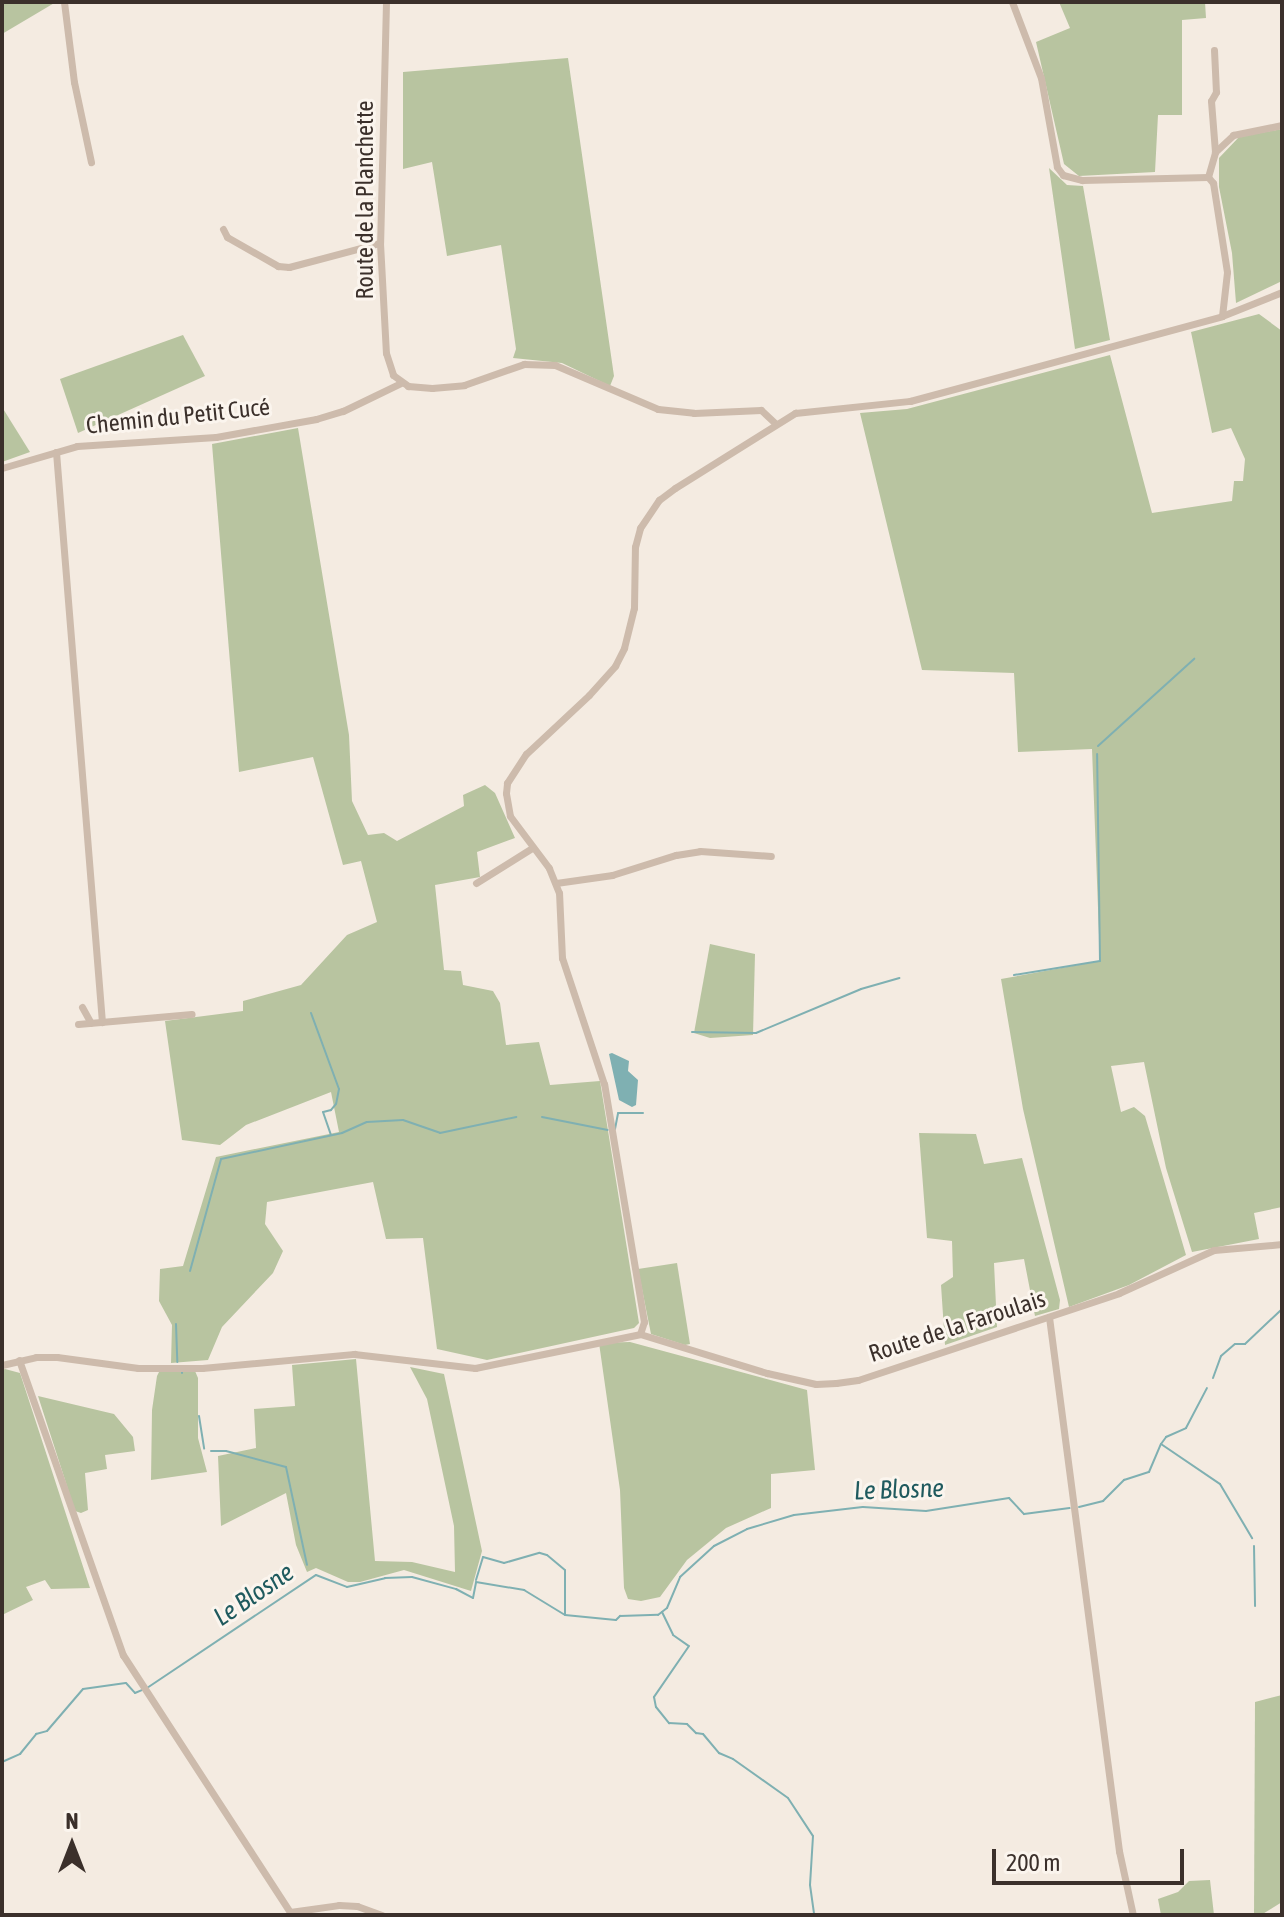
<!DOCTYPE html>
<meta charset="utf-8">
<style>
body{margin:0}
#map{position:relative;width:1284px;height:1917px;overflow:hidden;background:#f4ebe1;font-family:"Asap Condensed",sans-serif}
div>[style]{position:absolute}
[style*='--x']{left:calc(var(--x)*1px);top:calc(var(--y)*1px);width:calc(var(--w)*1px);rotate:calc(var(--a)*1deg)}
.green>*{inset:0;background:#b8c4a0}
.water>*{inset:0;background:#7fb0b2}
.stream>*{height:2px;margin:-1px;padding:0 1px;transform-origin:1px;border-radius:1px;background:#7fb0b2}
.minor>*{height:7px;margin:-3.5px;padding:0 3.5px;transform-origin:3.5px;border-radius:3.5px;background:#cdbbac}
span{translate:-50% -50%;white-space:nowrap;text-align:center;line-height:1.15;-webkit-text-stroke:6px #fbf5ee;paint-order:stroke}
.street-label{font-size:24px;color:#3b302b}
.water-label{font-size:26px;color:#1f5a5e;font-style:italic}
.frame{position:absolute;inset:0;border:4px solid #3b302b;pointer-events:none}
.north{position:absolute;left:32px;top:1805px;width:80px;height:80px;-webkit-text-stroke:6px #fbf5ee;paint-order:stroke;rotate:0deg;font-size:22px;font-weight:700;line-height:32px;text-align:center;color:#3b302b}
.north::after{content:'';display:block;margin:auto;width:28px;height:36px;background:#3b302b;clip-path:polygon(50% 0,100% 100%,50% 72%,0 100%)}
.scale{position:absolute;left:992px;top:1849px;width:192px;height:36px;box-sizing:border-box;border:4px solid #3b302b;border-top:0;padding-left:10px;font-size:24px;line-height:28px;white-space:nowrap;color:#3b302b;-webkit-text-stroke:6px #fbf5ee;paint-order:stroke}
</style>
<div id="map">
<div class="green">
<i style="clip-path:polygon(2px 2px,56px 2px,2px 34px)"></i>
<i style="clip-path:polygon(1059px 2px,1205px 2px,1206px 18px,1182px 20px,1182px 115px,1158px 115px,1155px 172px,1079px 176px,1064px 164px,1036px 42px,1070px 28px)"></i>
<i style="clip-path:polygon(568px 58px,614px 376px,610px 386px,562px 363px,513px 358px,516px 349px,501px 245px,447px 256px,432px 162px,403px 169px,403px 72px)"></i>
<i style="clip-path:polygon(1282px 129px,1282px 281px,1236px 303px,1232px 253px,1219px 187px,1219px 158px,1239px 137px)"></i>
<i style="clip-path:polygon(1049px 168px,1067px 185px,1083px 186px,1110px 340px,1075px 349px)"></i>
<i style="clip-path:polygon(1259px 314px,1282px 331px,1282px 1207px,1254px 1213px,1259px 1239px,1192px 1252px,1166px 1168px,1144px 1062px,1111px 1066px,1121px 1112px,1134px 1107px,1145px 1116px,1186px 1255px,1129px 1285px,1069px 1307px,1023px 1109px,1001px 979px,1100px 961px,1092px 749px,1018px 752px,1014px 673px,922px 670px,860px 413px,907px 409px,1110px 355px,1152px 513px,1232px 501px,1234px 481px,1243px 481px,1245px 459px,1231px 428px,1212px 433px,1191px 332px)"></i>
<i style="clip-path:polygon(183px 335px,205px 376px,78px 433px,60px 379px)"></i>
<i style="clip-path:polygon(2px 407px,30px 452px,2px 462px)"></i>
<i style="clip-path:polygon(298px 428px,349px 735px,352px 801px,368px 835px,384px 833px,397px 841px,464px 806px,463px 795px,485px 785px,495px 793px,515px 838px,477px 852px,480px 877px,435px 885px,444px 970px,461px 971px,463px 985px,493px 991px,500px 1003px,506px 1045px,539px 1042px,550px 1085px,600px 1081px,639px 1323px,634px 1328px,487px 1360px,437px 1349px,423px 1238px,386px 1239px,373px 1182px,267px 1202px,265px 1224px,283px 1251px,273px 1273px,222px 1327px,208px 1360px,171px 1363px,172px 1325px,159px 1301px,160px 1269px,183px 1266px,216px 1157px,339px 1132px,331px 1092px,246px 1125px,220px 1145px,182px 1140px,165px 1021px,243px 1011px,243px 1001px,301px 985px,347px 935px,377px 922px,361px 861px,343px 865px,313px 757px,239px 772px,212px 444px)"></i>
<i style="clip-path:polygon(710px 944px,755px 954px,753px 1035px,710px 1038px,694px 1033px)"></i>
<i style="clip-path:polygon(919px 1133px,976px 1134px,984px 1164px,1022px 1158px,1060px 1300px,1059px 1309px,1035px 1316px,1024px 1259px,994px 1263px,997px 1327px,945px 1345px,941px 1285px,953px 1277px,952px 1241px,927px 1238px)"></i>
<i style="clip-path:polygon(677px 1263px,690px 1344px,685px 1345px,651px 1334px,638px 1269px)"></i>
<i style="clip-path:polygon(630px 1342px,807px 1390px,815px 1470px,771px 1474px,771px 1508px,726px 1528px,687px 1560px,660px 1597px,641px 1601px,628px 1599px,624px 1588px,620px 1490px,599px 1343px)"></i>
<i style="clip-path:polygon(356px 1359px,375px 1561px,412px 1562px,455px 1572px,454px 1526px,427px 1399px,410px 1367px,444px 1374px,482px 1551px,471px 1591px,404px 1570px,360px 1582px,348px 1582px,316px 1568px,307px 1572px,296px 1545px,286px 1493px,221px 1526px,218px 1456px,256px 1448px,254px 1409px,295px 1406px,292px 1365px)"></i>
<i style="clip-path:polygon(5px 1369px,20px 1373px,90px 1588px,51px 1589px,45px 1580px,26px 1587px,33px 1600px,2px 1615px,2px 1370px)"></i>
<i style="clip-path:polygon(195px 1371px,198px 1378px,198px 1438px,207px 1472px,151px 1480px,152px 1410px,157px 1376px,159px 1372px)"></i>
<i style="clip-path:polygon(38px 1396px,114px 1414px,133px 1437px,135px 1451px,105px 1455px,107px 1469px,85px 1473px,88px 1510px,81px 1513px,75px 1511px)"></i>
<i style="clip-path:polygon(1282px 1695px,1282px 1902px,1261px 1915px,1254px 1915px,1255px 1702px)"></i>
<i style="clip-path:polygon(1210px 1880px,1214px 1915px,1161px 1915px,1158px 1899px,1178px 1892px,1189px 1881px)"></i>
</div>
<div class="water">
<i style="clip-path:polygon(612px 1053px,629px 1061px,628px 1071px,638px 1080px,636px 1105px,632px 1107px,619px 1100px,609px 1054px)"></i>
</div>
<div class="stream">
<i style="--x:1098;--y:746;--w:130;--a:-42.2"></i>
<i style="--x:1014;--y:975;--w:87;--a:-9.2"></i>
<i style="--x:1100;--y:961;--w:207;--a:-90.8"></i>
<i style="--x:311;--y:1013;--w:81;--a:69.8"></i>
<i style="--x:339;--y:1089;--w:15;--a:101"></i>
<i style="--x:336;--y:1104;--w:8;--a:130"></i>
<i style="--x:331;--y:1110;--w:8;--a:166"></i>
<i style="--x:323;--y:1112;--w:24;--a:71"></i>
<i style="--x:692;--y:1032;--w:64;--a:0.9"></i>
<i style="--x:756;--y:1033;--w:114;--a:-22.7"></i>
<i style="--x:861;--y:989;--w:40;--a:-16"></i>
<i style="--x:542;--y:1117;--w:67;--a:11.1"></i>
<i style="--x:615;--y:1129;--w:16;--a:-79"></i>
<i style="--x:618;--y:1113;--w:25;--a:0"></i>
<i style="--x:190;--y:1271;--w:116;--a:-74.5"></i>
<i style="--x:221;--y:1159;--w:124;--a:-12.1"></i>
<i style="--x:342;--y:1133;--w:27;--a:-24"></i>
<i style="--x:367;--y:1122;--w:36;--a:-3"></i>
<i style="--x:403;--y:1120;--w:39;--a:19"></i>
<i style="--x:440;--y:1133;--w:78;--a:-11.9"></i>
<i style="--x:176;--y:1324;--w:38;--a:88"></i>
<i style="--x:182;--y:1372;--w:1;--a:90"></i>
<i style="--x:1213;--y:1378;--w:23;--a:-70"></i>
<i style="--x:1221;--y:1356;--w:18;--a:-41"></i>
<i style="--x:1235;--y:1344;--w:10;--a:0"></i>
<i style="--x:1245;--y:1344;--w:51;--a:-43.4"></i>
<i style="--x:199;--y:1416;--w:33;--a:81"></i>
<i style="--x:1161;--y:1444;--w:71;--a:34.1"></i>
<i style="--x:1220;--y:1484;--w:63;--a:59.3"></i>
<i style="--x:211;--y:1451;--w:15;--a:0"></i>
<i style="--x:226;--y:1451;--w:62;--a:14.9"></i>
<i style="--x:286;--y:1467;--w:100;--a:77.9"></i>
<i style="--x:1079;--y:1507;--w:25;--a:-14"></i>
<i style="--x:1103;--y:1501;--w:30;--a:-45"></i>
<i style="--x:1124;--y:1480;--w:26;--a:-18"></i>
<i style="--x:1149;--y:1472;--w:30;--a:-67"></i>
<i style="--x:1161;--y:1444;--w:9;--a:-54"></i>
<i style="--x:1166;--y:1437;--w:22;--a:-24"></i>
<i style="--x:1186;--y:1428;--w:45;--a:-62.3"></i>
<i style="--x:1254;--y:1546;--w:60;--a:89"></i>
<i style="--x:476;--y:1580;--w:24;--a:-73"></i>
<i style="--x:483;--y:1557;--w:22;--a:16"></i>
<i style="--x:504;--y:1563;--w:37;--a:-16"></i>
<i style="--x:540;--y:1553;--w:7;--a:16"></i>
<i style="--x:547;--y:1555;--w:23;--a:40"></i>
<i style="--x:565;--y:1570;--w:44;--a:90"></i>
<i style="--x:662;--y:1612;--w:25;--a:64"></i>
<i style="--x:673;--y:1635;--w:19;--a:35"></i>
<i style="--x:689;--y:1646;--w:62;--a:124.5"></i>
<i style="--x:654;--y:1697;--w:10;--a:79"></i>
<i style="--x:656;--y:1707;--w:21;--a:51"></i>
<i style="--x:669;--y:1723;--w:18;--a:3"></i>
<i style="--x:687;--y:1724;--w:13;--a:45"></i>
<i style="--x:696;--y:1733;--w:7;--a:8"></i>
<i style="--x:703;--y:1734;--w:25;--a:50"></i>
<i style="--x:719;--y:1753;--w:15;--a:23"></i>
<i style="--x:733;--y:1759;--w:67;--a:35.3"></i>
<i style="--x:788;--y:1798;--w:45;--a:56.7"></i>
<i style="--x:813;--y:1836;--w:49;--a:93.5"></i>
<i style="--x:810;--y:1885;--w:30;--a:82"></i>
<i style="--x:147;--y:1688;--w:203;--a:-33.8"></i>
<i style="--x:316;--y:1575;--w:33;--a:21"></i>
<i style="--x:347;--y:1587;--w:39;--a:-13"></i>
<i style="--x:385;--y:1578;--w:27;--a:-2"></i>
<i style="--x:412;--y:1577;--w:46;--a:15.3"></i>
<i style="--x:456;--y:1589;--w:19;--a:28"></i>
<i style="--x:473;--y:1598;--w:16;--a:-79"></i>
<i style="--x:476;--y:1582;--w:49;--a:9.5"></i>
<i style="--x:524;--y:1590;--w:48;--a:31.4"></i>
<i style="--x:565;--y:1615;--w:51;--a:5.6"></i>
<i style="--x:616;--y:1620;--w:6;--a:-45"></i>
<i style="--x:620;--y:1616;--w:38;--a:-2"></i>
<i style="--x:658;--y:1615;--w:11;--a:-38"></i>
<i style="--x:667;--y:1608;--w:34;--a:-67"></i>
<i style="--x:680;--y:1577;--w:46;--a:-42.4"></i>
<i style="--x:714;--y:1546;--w:37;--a:-27"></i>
<i style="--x:747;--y:1529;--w:49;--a:-16.6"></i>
<i style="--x:794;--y:1515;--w:69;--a:-6.6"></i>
<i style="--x:863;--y:1507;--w:63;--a:3.6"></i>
<i style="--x:926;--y:1511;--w:84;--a:-8.9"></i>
<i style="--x:1009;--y:1498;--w:22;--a:47"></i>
<i style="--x:1024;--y:1514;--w:46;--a:-7.4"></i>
<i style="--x:2;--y:1762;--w:20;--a:-24"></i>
<i style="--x:20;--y:1754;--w:26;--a:-51"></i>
<i style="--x:36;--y:1734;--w:11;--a:-15"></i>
<i style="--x:47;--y:1731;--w:55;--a:-49.4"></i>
<i style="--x:83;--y:1689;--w:43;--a:-7.9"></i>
<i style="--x:126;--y:1683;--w:13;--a:48"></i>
<i style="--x:135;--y:1693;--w:8;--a:-23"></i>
</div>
<div class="minor">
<i style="--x:64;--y:2;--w:81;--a:82.9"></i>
<i style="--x:74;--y:82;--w:82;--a:78"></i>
<i style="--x:386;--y:2;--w:241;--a:91.4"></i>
<i style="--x:380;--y:243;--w:110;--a:86.9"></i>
<i style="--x:386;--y:353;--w:23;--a:72"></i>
<i style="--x:393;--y:375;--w:19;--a:36"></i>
<i style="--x:408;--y:386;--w:24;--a:5"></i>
<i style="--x:432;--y:388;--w:32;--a:-5"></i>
<i style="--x:464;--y:385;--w:64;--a:-19.3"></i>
<i style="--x:524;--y:364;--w:31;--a:2"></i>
<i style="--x:555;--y:365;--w:112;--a:23.1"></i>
<i style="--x:658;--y:409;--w:36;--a:6"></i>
<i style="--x:694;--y:413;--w:67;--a:-2.6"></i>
<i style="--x:761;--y:410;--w:19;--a:43"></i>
<i style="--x:1012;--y:2;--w:81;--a:69.1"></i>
<i style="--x:1041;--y:78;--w:90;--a:79.8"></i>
<i style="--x:1057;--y:167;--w:10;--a:53"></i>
<i style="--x:1063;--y:175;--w:20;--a:15"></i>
<i style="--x:1082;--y:180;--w:126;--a:-1.4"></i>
<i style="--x:1214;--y:50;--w:42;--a:87.3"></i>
<i style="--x:1216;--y:92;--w:10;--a:119"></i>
<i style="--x:1211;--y:101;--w:51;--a:85.5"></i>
<i style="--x:223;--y:229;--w:9;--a:63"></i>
<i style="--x:227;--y:237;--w:59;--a:29.6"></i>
<i style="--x:278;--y:266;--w:11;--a:5"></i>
<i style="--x:289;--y:267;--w:94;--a:-14.8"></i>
<i style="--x:1222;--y:316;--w:44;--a:-83.5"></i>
<i style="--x:1227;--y:272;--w:90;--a:-98.9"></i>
<i style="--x:1213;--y:183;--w:8;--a:-130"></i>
<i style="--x:1208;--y:177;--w:26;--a:-74"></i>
<i style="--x:1215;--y:152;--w:25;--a:-43"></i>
<i style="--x:1233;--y:135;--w:50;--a:-11.5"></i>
<i style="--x:56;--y:452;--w:572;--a:85.39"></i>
<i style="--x:2;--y:468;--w:78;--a:-16.3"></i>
<i style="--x:77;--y:446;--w:139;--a:-3.7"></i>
<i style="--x:216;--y:437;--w:102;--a:-10.2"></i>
<i style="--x:316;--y:419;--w:28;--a:-17"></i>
<i style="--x:343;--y:411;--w:64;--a:-25.8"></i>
<i style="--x:476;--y:883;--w:66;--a:-32"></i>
<i style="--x:556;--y:883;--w:57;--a:-8.1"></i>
<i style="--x:612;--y:875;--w:67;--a:-17.4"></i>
<i style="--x:676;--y:855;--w:24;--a:-9"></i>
<i style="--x:700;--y:851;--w:71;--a:4"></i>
<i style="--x:82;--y:1007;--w:18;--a:61"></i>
<i style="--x:78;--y:1024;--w:114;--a:-5"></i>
<i style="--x:1049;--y:1317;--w:539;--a:82.53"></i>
<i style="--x:1119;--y:1851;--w:66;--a:77.7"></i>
<i style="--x:640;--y:1334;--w:133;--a:17.1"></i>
<i style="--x:767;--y:1373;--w:50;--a:12.7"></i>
<i style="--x:816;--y:1384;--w:20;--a:-3"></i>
<i style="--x:836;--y:1383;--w:22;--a:-8"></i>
<i style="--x:858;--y:1380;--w:275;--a:-18.4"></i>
<i style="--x:1119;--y:1293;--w:104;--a:-24.4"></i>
<i style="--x:1214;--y:1250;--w:68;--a:-5"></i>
<i style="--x:19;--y:1360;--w:313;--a:70.6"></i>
<i style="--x:123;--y:1655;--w:310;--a:57"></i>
<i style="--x:2;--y:1365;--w:35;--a:-13"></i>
<i style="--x:36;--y:1357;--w:21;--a:0"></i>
<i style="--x:57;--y:1357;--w:82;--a:7.7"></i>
<i style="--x:138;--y:1368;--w:64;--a:0"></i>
<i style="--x:202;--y:1368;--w:153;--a:-5.3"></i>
<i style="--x:354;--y:1354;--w:122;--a:6.6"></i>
<i style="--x:475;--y:1368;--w:168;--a:-11.6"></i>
<i style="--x:640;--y:1334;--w:13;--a:-72"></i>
<i style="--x:644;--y:1322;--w:241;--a:-99.5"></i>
<i style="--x:604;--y:1084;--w:133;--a:-108.4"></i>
<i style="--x:562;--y:958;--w:65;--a:-92.6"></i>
<i style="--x:559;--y:893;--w:27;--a:-112"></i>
<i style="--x:549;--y:868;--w:65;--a:-126.9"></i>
<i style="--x:510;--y:816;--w:23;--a:-100"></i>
<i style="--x:506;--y:793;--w:10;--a:-84"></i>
<i style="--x:507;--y:783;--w:35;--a:-57"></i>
<i style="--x:526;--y:754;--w:86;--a:-43.1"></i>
<i style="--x:589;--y:695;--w:39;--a:-48"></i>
<i style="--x:615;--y:666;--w:20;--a:-63"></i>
<i style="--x:624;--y:648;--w:41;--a:-76"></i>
<i style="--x:634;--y:608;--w:61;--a:-89.1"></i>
<i style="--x:635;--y:547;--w:20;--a:-75"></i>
<i style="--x:640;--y:528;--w:34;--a:-56"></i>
<i style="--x:659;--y:500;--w:20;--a:-37"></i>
<i style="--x:675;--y:488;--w:142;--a:-32"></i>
<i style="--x:795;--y:413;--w:116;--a:-6"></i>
<i style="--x:910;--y:401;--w:323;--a:-15.2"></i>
<i style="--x:1222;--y:316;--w:65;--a:-21.8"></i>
<i style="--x:290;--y:1912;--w:49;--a:-8.1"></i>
<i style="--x:339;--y:1905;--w:18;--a:3"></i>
<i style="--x:357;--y:1906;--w:27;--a:20"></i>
</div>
<div class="street-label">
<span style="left:365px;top:200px;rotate:-90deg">Route de la Planchette</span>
<span style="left:178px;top:416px;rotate:-6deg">Chemin du Petit Cucé</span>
<span style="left:957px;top:1326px;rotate:-18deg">Route de la Faroulais</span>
</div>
<div class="water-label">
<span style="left:899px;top:1490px;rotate:-2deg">Le Blosne</span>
<span style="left:254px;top:1595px;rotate:-34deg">Le Blosne</span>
</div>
<div class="frame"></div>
<div class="north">N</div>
<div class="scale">200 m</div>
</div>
